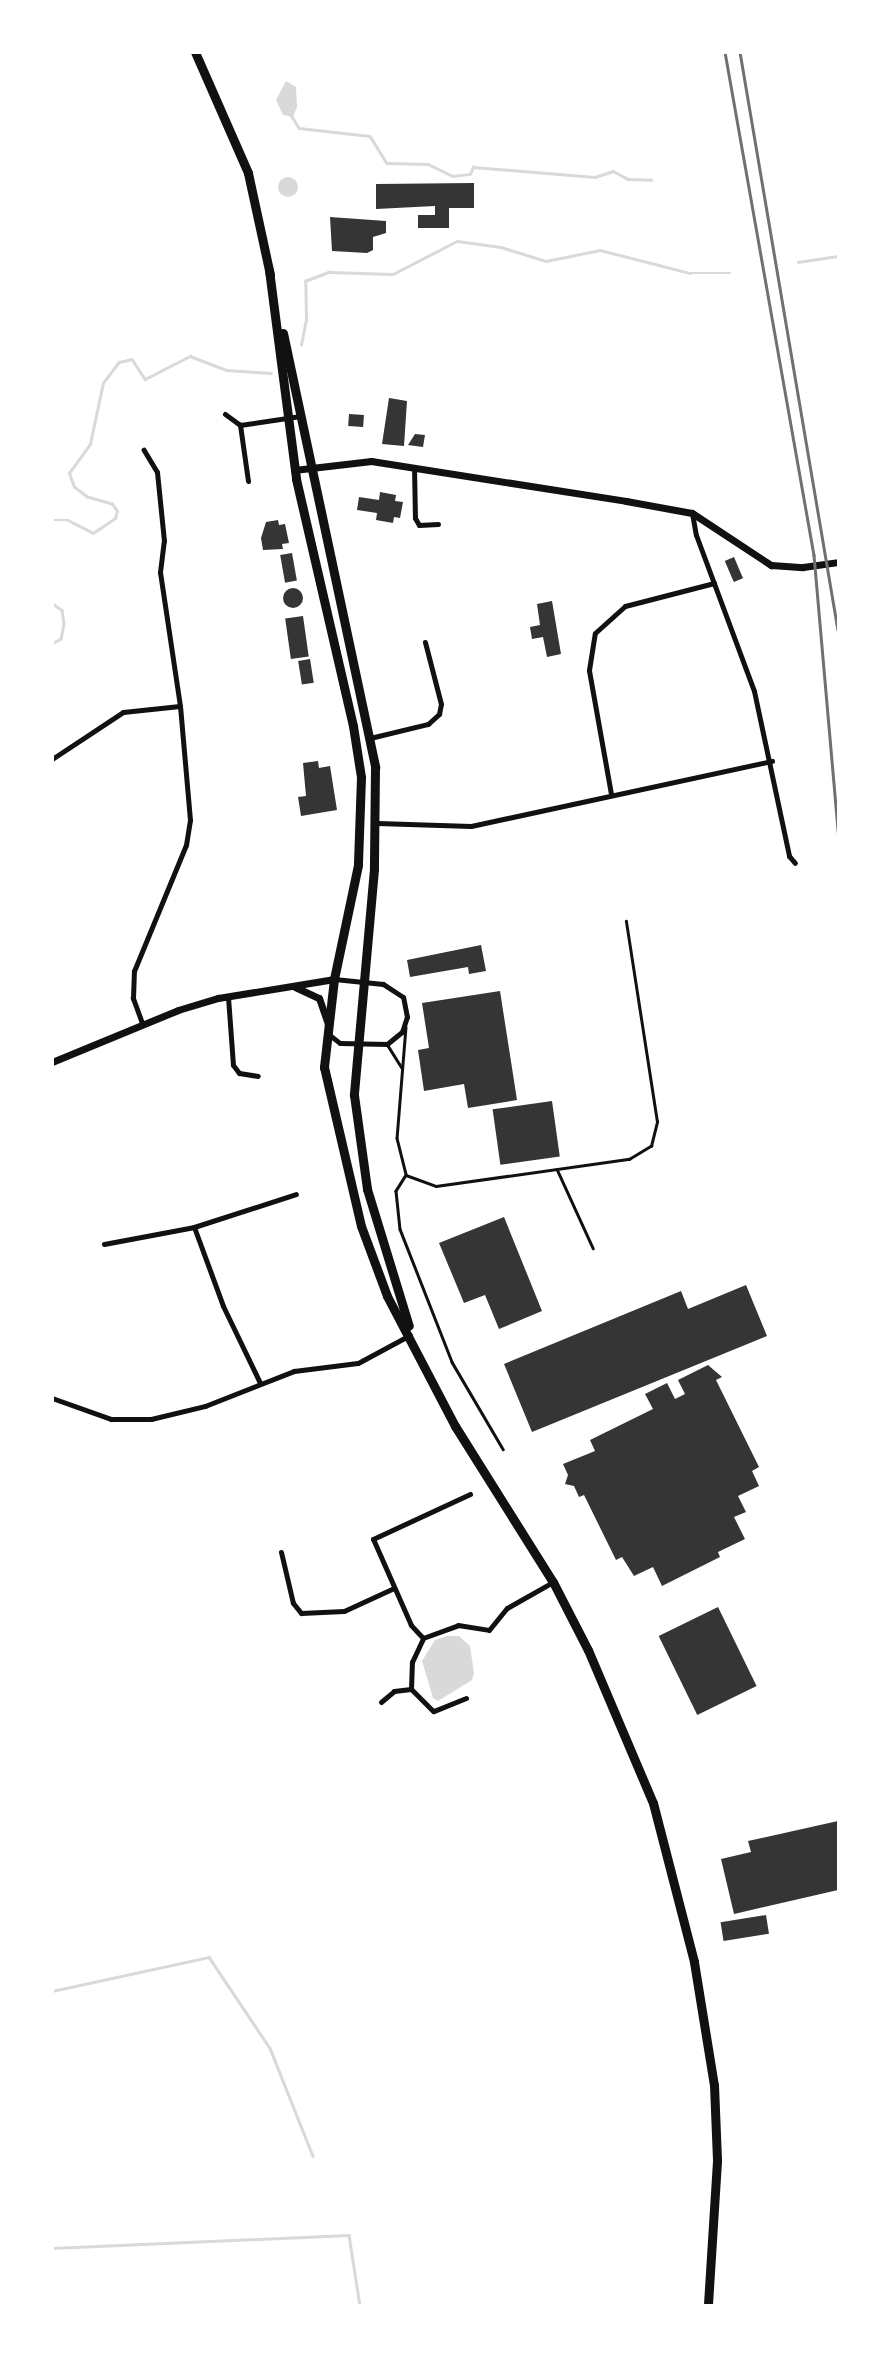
<!DOCTYPE html>
<style>
body{margin:0}
#map{position:relative;width:891px;height:2358px;overflow:hidden;background:#fff;font-family:Manrope,sans-serif}
div>[style]{position:absolute}
[style*='--x']{left:calc(var(--x)*1px);top:calc(var(--y)*1px);width:calc(var(--w)*1px);rotate:calc(var(--a)*1deg)}
.water>*{inset:0;background:#d9d9d9}
.round{border-radius:50%}
.stream>*{height:2.5px;margin:-1.25px;padding:0 1.25px;transform-origin:1.25px;border-radius:1.25px;background:#d9d9d9}
.building>*{inset:0;background:#353535;transform-origin:0 0}
.service>*{height:2.5px;margin:-1.25px;padding:0 1.25px;transform-origin:1.25px;border-radius:1.25px;background:#111}
.minor>*{height:5px;margin:-2.5px;padding:0 2.5px;transform-origin:2.5px;border-radius:2.5px;background:#111}
.tertiary>*{height:7px;margin:-3.5px;padding:0 3.5px;transform-origin:3.5px;border-radius:3.5px;background:#111}
.primary>*{height:9px;margin:-4.5px;padding:0 4.5px;transform-origin:4.5px;border-radius:4.5px;background:#111}
.rail>*{height:2.5px;margin:-1.25px;padding:0 1.25px;transform-origin:1.25px;border-radius:1.25px;background:#707070}
span{translate:-50% -50%;white-space:nowrap;text-align:center;line-height:1.15;-webkit-text-stroke:7px #fff;paint-order:stroke}
.frame{position:absolute;inset:0;border:54px solid #fff;pointer-events:none}
</style>
<div id="map">
<div class="water">
<i style="clip-path:polygon(286px 81px,296px 87px,297px 107px,293px 117px,283px 115px,276px 100px)"></i>
<i class="round" style="left:278px;top:177px;width:20px;height:20px"></i>
<i style="clip-path:polygon(447px 1636px,459px 1636px,470px 1646px,474px 1673px,472px 1680px,438px 1701px,433px 1698px,422px 1661px,435px 1640px)"></i>
</div>
<div class="stream">
<i style="--x:291;--y:115;--w:15;--a:58"></i>
<i style="--x:299;--y:128;--w:71;--a:6.4"></i>
<i style="--x:370;--y:136;--w:32;--a:58"></i>
<i style="--x:387;--y:163;--w:41;--a:1.4"></i>
<i style="--x:428;--y:164;--w:28;--a:26"></i>
<i style="--x:453;--y:176;--w:17;--a:-7"></i>
<i style="--x:470;--y:174;--w:8;--a:-67"></i>
<i style="--x:473;--y:167;--w:122;--a:4.7"></i>
<i style="--x:595;--y:177;--w:19;--a:-18"></i>
<i style="--x:613;--y:171;--w:17;--a:28"></i>
<i style="--x:628;--y:179;--w:23;--a:2"></i>
<i style="--x:798;--y:262;--w:40;--a:-8.5"></i>
<i style="--x:301;--y:345;--w:25;--a:-79"></i>
<i style="--x:306;--y:320;--w:39;--a:-91"></i>
<i style="--x:305;--y:281;--w:26;--a:-21"></i>
<i style="--x:329;--y:272;--w:64;--a:1.8"></i>
<i style="--x:393;--y:274;--w:72;--a:-27.3"></i>
<i style="--x:457;--y:241;--w:44;--a:7.8"></i>
<i style="--x:501;--y:247;--w:47;--a:17.3"></i>
<i style="--x:546;--y:261;--w:55;--a:-11.5"></i>
<i style="--x:600;--y:250;--w:93;--a:14.3"></i>
<i style="--x:690;--y:273;--w:40;--a:0"></i>
<i style="--x:52;--y:520;--w:16;--a:0"></i>
<i style="--x:68;--y:520;--w:28;--a:27"></i>
<i style="--x:93;--y:533;--w:27;--a:-34"></i>
<i style="--x:115;--y:518;--w:7;--a:-74"></i>
<i style="--x:117;--y:511;--w:9;--a:-126"></i>
<i style="--x:112;--y:504;--w:26;--a:-164"></i>
<i style="--x:87;--y:497;--w:16;--a:-142"></i>
<i style="--x:74;--y:487;--w:15;--a:-110"></i>
<i style="--x:69;--y:473;--w:36;--a:-54"></i>
<i style="--x:90;--y:444;--w:62;--a:-78"></i>
<i style="--x:103;--y:383;--w:26;--a:-53"></i>
<i style="--x:119;--y:362;--w:13;--a:-13"></i>
<i style="--x:132;--y:359;--w:24;--a:57"></i>
<i style="--x:145;--y:379;--w:51;--a:-27.1"></i>
<i style="--x:190;--y:356;--w:39;--a:21"></i>
<i style="--x:226;--y:370;--w:45;--a:3.8"></i>
<i style="--x:52;--y:603;--w:12;--a:35"></i>
<i style="--x:62;--y:610;--w:14;--a:82"></i>
<i style="--x:64;--y:624;--w:15;--a:101"></i>
<i style="--x:61;--y:639;--w:10;--a:151"></i>
<i style="--x:52;--y:1991;--w:161;--a:-12.2"></i>
<i style="--x:209;--y:1957;--w:110;--a:56.2"></i>
<i style="--x:270;--y:2048;--w:116;--a:68.3"></i>
<i style="--x:52;--y:2248;--w:297;--a:-2.5"></i>
<i style="--x:349;--y:2235;--w:72;--a:81.2"></i>
</div>
<div class="building">
<i style="clip-path:polygon(474px 183px,474px 208px,449px 208px,449px 228px,418px 228px,418px 215px,435px 215px,435px 206px,376px 209px,376px 184px)"></i>
<i style="clip-path:polygon(330px 217px,386px 221px,386px 233px,373px 237px,373px 250px,367px 253px,332px 251px)"></i>
<i style="clip-path:polygon(389px 398px,407px 401px,404px 446px,382px 444px)"></i>
<i style="left:349px;top:414px;width:15px;height:12px;rotate:4deg"></i>
<i style="clip-path:polygon(415px 434px,425px 435px,423px 447px,408px 445px)"></i>
<i style="clip-path:polygon(380px 492px,396px 495px,395px 501px,403px 502px,400px 518px,394px 517px,393px 523px,376px 520px,377px 513px,357px 510px,359px 497px,379px 500px)"></i>
<i style="clip-path:polygon(278px 520px,279px 525px,285px 524px,289px 543px,282px 544px,283px 549px,263px 550px,261px 538px,266px 522px)"></i>
<i style="left:292px;top:553px;width:28px;height:12px;rotate:80deg"></i>
<i style="left:734px;top:557px;width:23px;height:10px;rotate:67deg"></i>
<i class="round" style="left:283px;top:588px;width:20px;height:20px"></i>
<i style="clip-path:polygon(552px 601px,561px 654px,547px 657px,543px 637px,532px 639px,530px 627px,540px 625px,537px 604px)"></i>
<i style="left:303px;top:616px;width:41px;height:18px;rotate:82deg"></i>
<i style="left:310px;top:659px;width:24px;height:12px;rotate:81deg"></i>
<i style="clip-path:polygon(318px 761px,319px 768px,330px 766px,337px 810px,301px 816px,298px 797px,306px 796px,303px 763px)"></i>
<i style="clip-path:polygon(481px 945px,486px 971px,469px 974px,468px 967px,410px 977px,407px 960px)"></i>
<i style="clip-path:polygon(500px 991px,517px 1100px,468px 1108px,464px 1084px,424px 1091px,418px 1050px,429px 1048px,422px 1003px)"></i>
<i style="left:552px;top:1101px;width:56px;height:60px;rotate:82deg"></i>
<i style="clip-path:polygon(504px 1217px,542px 1311px,499px 1329px,485px 1295px,464px 1303px,439px 1243px)"></i>
<i style="clip-path:polygon(746px 1285px,767px 1336px,532px 1432px,504px 1364px,681px 1291px,688px 1309px)"></i>
<i style="clip-path:polygon(708px 1365px,722px 1377px,716px 1380px,759px 1467px,752px 1471px,759px 1486px,738px 1496px,746px 1512px,734px 1517px,745px 1539px,718px 1552px,720px 1557px,662px 1586px,653px 1567px,634px 1576px,622px 1557px,616px 1560px,584px 1495px,579px 1497px,574px 1486px,565px 1484px,568px 1475px,563px 1464px,595px 1451px,590px 1440px,653px 1409px,645px 1394px,667px 1383px,675px 1399px,685px 1394px,678px 1380px)"></i>
<i style="left:718px;top:1607px;width:88px;height:66px;rotate:64deg"></i>
<i style="clip-path:polygon(838px 1821px,838px 1890px,734px 1914px,721px 1859px,751px 1852px,748px 1841px)"></i>
<i style="left:766px;top:1915px;width:19px;height:46px;rotate:81deg"></i>
</div>
<div class="service">
<i style="--x:406;--y:1027;--w:111;--a:94.6"></i>
<i style="--x:397;--y:1138;--w:38;--a:76"></i>
<i style="--x:406;--y:1175;--w:19;--a:122"></i>
<i style="--x:396;--y:1191;--w:38;--a:84"></i>
<i style="--x:400;--y:1229;--w:143;--a:68.6"></i>
<i style="--x:452;--y:1362;--w:101;--a:59.6"></i>
<i style="--x:387;--y:1044;--w:28;--a:58"></i>
<i style="--x:557;--y:1169;--w:87;--a:65.5"></i>
<i style="--x:406;--y:1175;--w:32;--a:20"></i>
<i style="--x:436;--y:1186;--w:195;--a:-8"></i>
<i style="--x:629;--y:1159;--w:26;--a:-31"></i>
<i style="--x:651;--y:1146;--w:25;--a:-76"></i>
<i style="--x:657;--y:1122;--w:203;--a:-98.8"></i>
</div>
<div class="minor">
<i style="--x:225;--y:414;--w:19;--a:36"></i>
<i style="--x:414;--y:467;--w:51;--a:88.9"></i>
<i style="--x:415;--y:518;--w:8;--a:60"></i>
<i style="--x:419;--y:525;--w:19;--a:-3"></i>
<i style="--x:248;--y:481;--w:57;--a:-98.1"></i>
<i style="--x:240;--y:425;--w:61;--a:-8.5"></i>
<i style="--x:692;--y:513;--w:22;--a:80"></i>
<i style="--x:696;--y:535;--w:166;--a:69.6"></i>
<i style="--x:754;--y:691;--w:169;--a:78"></i>
<i style="--x:789;--y:856;--w:9;--a:49"></i>
<i style="--x:370;--y:738;--w:60;--a:-13.6"></i>
<i style="--x:428;--y:724;--w:15;--a:-42"></i>
<i style="--x:439;--y:714;--w:10;--a:-79"></i>
<i style="--x:441;--y:704;--w:64;--a:-104.5"></i>
<i style="--x:52;--y:759;--w:85;--a:-33.5"></i>
<i style="--x:123;--y:712;--w:57;--a:-6"></i>
<i style="--x:611;--y:794;--w:126;--a:-100.1"></i>
<i style="--x:589;--y:670;--w:37;--a:-81"></i>
<i style="--x:595;--y:633;--w:40;--a:-42"></i>
<i style="--x:625;--y:606;--w:92;--a:-14.5"></i>
<i style="--x:377;--y:823;--w:94;--a:1.8"></i>
<i style="--x:471;--y:826;--w:308;--a:-12.2"></i>
<i style="--x:228;--y:997;--w:68;--a:85.8"></i>
<i style="--x:233;--y:1065;--w:10;--a:53"></i>
<i style="--x:239;--y:1073;--w:19;--a:9"></i>
<i style="--x:142;--y:1023;--w:27;--a:-110"></i>
<i style="--x:133;--y:998;--w:27;--a:-88"></i>
<i style="--x:134;--y:971;--w:136;--a:-67.6"></i>
<i style="--x:186;--y:845;--w:25;--a:-81"></i>
<i style="--x:190;--y:820;--w:114;--a:-95"></i>
<i style="--x:180;--y:706;--w:135;--a:-98.5"></i>
<i style="--x:160;--y:572;--w:31;--a:-83"></i>
<i style="--x:164;--y:541;--w:69;--a:-95.8"></i>
<i style="--x:157;--y:472;--w:26;--a:-121"></i>
<i style="--x:327;--y:1033;--w:16;--a:38"></i>
<i style="--x:340;--y:1043;--w:47;--a:1.2"></i>
<i style="--x:387;--y:1044;--w:19;--a:-39"></i>
<i style="--x:402;--y:1032;--w:16;--a:-72"></i>
<i style="--x:407;--y:1017;--w:20;--a:-101"></i>
<i style="--x:403;--y:997;--w:24;--a:-147"></i>
<i style="--x:383;--y:984;--w:49;--a:-174.2"></i>
<i style="--x:194;--y:1227;--w:84;--a:69.8"></i>
<i style="--x:223;--y:1306;--w:85;--a:64.3"></i>
<i style="--x:104;--y:1244;--w:92;--a:-10.7"></i>
<i style="--x:194;--y:1227;--w:107;--a:-17.9"></i>
<i style="--x:52;--y:1398;--w:63;--a:19.6"></i>
<i style="--x:111;--y:1419;--w:40;--a:0"></i>
<i style="--x:151;--y:1419;--w:56;--a:-13.5"></i>
<i style="--x:205;--y:1406;--w:96;--a:-21.5"></i>
<i style="--x:294;--y:1371;--w:64;--a:-7.1"></i>
<i style="--x:358;--y:1363;--w:59;--a:-28.3"></i>
<i style="--x:281;--y:1552;--w:52;--a:76.8"></i>
<i style="--x:293;--y:1603;--w:13;--a:51"></i>
<i style="--x:301;--y:1613;--w:43;--a:-2.7"></i>
<i style="--x:344;--y:1611;--w:55;--a:-24.7"></i>
<i style="--x:423;--y:1638;--w:18;--a:-133"></i>
<i style="--x:411;--y:1625;--w:94;--a:-113.8"></i>
<i style="--x:373;--y:1539;--w:107;--a:-24.9"></i>
<i style="--x:466;--y:1698;--w:35;--a:158"></i>
<i style="--x:433;--y:1711;--w:31;--a:-135"></i>
<i style="--x:411;--y:1689;--w:27;--a:-88"></i>
<i style="--x:412;--y:1662;--w:26;--a:-65"></i>
<i style="--x:423;--y:1638;--w:37;--a:-20"></i>
<i style="--x:458;--y:1625;--w:31;--a:9"></i>
<i style="--x:489;--y:1630;--w:28;--a:-51"></i>
<i style="--x:507;--y:1608;--w:53;--a:-29.5"></i>
<i style="--x:381;--y:1702;--w:17;--a:-40"></i>
<i style="--x:394;--y:1691;--w:17;--a:-7"></i>
</div>
<div class="tertiary">
<i style="--x:294;--y:470;--w:78;--a:-6.7"></i>
<i style="--x:371;--y:461;--w:258;--a:8.9"></i>
<i style="--x:626;--y:501;--w:67;--a:10.3"></i>
<i style="--x:692;--y:513;--w:95;--a:33.4"></i>
<i style="--x:771;--y:565;--w:32;--a:4"></i>
<i style="--x:803;--y:567;--w:35;--a:-8"></i>
<i style="--x:295;--y:987;--w:26;--a:25"></i>
<i style="--x:319;--y:998;--w:28;--a:71"></i>
<i style="--x:52;--y:1062;--w:136;--a:-22.4"></i>
<i style="--x:178;--y:1010;--w:42;--a:-16.7"></i>
<i style="--x:218;--y:998;--w:118;--a:-9.3"></i>
</div>
<div class="primary">
<i style="--x:195;--y:52;--w:132;--a:66.3"></i>
<i style="--x:248;--y:173;--w:104;--a:77.8"></i>
<i style="--x:269;--y:270;--w:211;--a:82.6"></i>
<i style="--x:296;--y:479;--w:253;--a:77"></i>
<i style="--x:353;--y:726;--w:52;--a:81.1"></i>
<i style="--x:361;--y:777;--w:88;--a:92"></i>
<i style="--x:358;--y:865;--w:116;--a:101.9"></i>
<i style="--x:334;--y:979;--w:89;--a:96.5"></i>
<i style="--x:324;--y:1067;--w:163;--a:76.9"></i>
<i style="--x:361;--y:1226;--w:75;--a:69.6"></i>
<i style="--x:387;--y:1296;--w:147;--a:62.4"></i>
<i style="--x:455;--y:1426;--w:184;--a:57.9"></i>
<i style="--x:553;--y:1582;--w:76;--a:62.8"></i>
<i style="--x:588;--y:1650;--w:166;--a:67"></i>
<i style="--x:653;--y:1803;--w:164;--a:75.5"></i>
<i style="--x:694;--y:1962;--w:125;--a:80.8"></i>
<i style="--x:714;--y:2085;--w:76;--a:87.7"></i>
<i style="--x:717;--y:2161;--w:145;--a:93.6"></i>
<i style="--x:283;--y:333;--w:444;--a:78"></i>
<i style="--x:375;--y:767;--w:102;--a:90.6"></i>
<i style="--x:374;--y:869;--w:227;--a:95.1"></i>
<i style="--x:354;--y:1095;--w:95;--a:82.1"></i>
<i style="--x:367;--y:1189;--w:143;--a:73"></i>
</div>
<div class="rail">
<i style="--x:725;--y:52;--w:511;--a:79.97"></i>
<i style="--x:814;--y:555;--w:278;--a:85"></i>
<i style="--x:740;--y:52;--w:586;--a:80.38"></i>
</div>
<div class="frame"></div>
</div>
